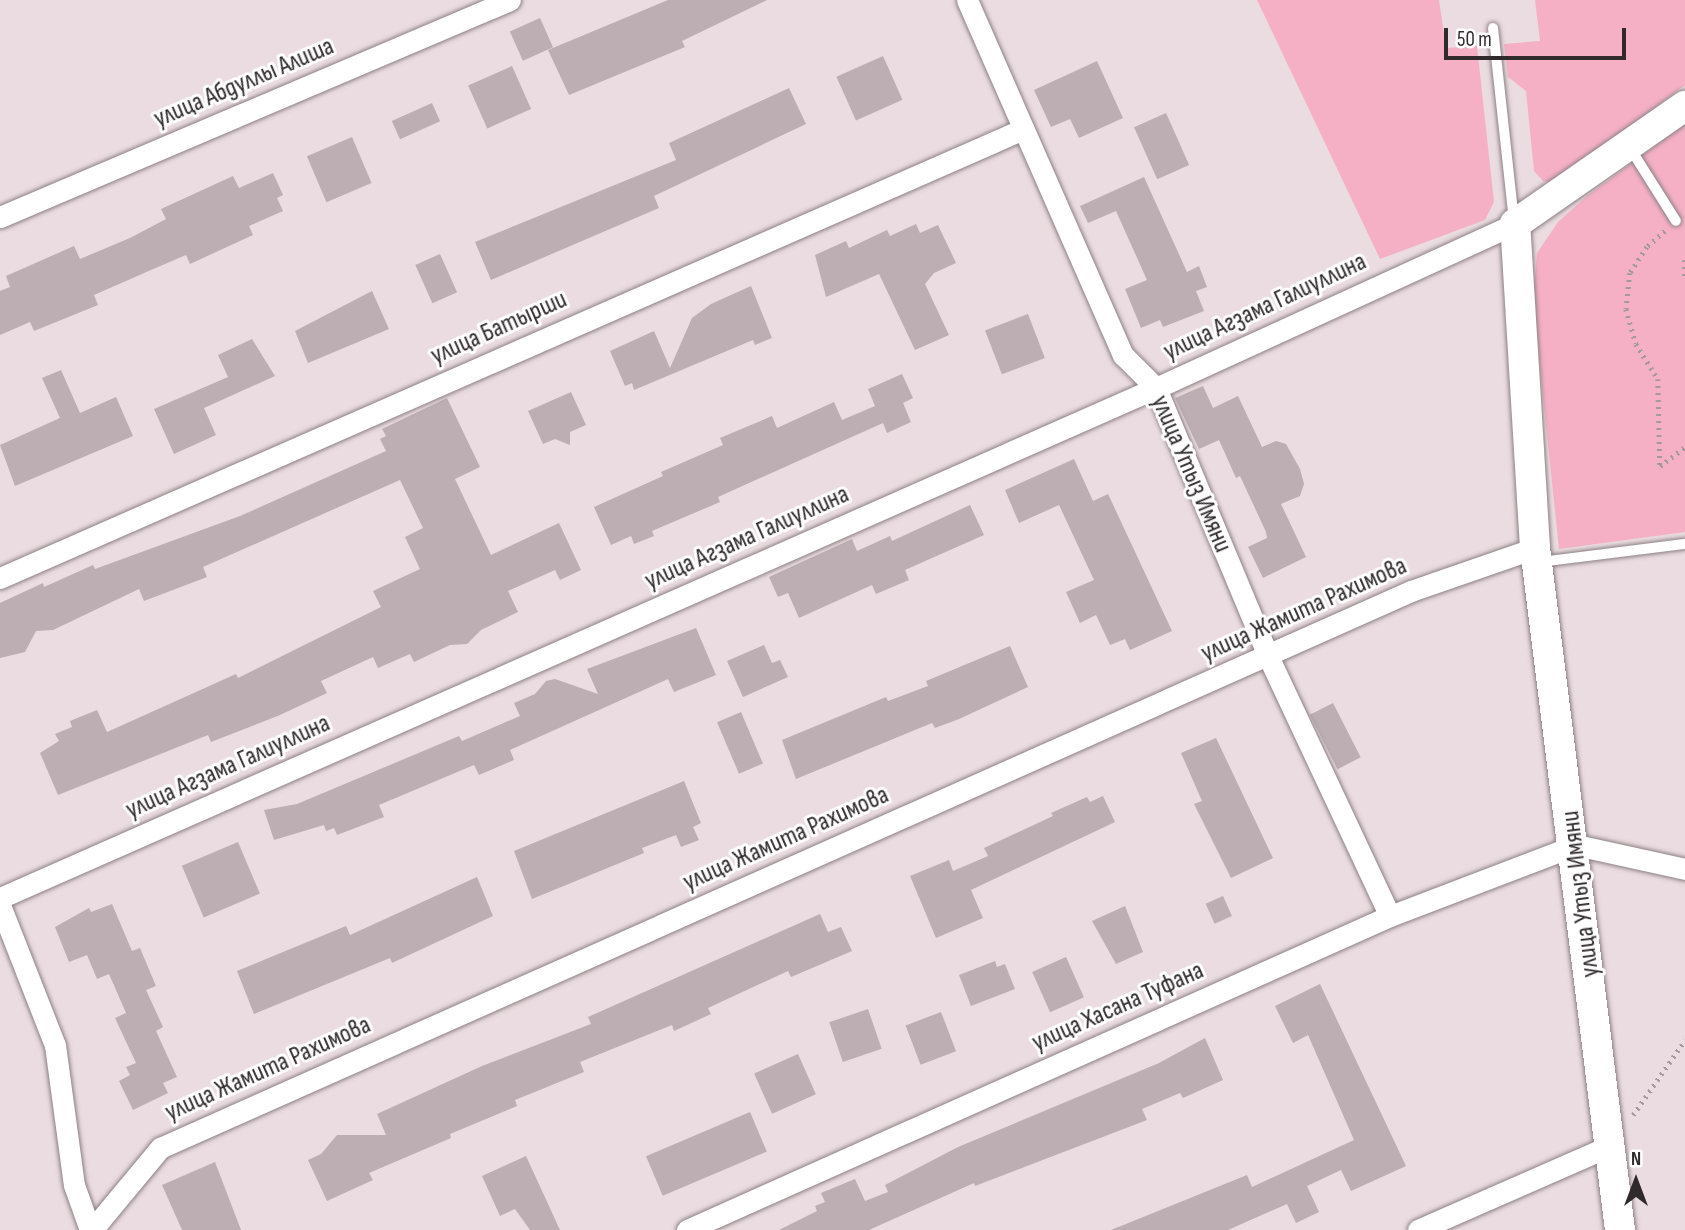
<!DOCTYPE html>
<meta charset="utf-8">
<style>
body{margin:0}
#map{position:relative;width:1685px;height:1230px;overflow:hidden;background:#eadce0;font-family:"Sofia Sans Condensed",sans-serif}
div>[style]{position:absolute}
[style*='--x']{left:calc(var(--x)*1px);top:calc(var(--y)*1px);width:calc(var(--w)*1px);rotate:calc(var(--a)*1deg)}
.green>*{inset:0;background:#f5b0c6}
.building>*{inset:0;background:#bcaeb2;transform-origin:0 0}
.path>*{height:4.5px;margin-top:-2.25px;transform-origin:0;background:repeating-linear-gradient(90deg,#a3989c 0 2px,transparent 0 7px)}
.roads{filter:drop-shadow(0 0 2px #8d8084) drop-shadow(0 0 2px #8d8084)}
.lane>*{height:10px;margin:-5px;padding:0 5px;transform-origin:5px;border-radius:5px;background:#fff}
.street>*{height:21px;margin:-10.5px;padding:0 10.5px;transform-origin:10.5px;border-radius:10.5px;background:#fff}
.secondary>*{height:30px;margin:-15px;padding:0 15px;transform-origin:15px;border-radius:15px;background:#fff}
span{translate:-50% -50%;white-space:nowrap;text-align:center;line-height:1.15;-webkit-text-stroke:6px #fff;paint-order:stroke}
.street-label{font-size:26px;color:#302a2c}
.north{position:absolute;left:1601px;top:1146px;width:70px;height:70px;-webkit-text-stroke:5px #fff;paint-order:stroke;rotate:0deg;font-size:19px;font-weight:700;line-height:28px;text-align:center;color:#302a2c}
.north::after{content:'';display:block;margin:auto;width:24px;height:32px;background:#302a2c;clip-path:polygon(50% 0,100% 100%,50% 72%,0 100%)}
.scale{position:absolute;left:1444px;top:28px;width:182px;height:32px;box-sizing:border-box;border:4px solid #302a2c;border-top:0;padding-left:9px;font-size:21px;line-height:24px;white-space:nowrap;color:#302a2c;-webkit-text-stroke:5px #fff;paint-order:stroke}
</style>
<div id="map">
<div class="green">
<i style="clip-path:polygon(1257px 0,1439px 0,1446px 48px,1477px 46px,1494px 202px,1485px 220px,1380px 259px)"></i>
<i style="clip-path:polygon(1535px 0,1685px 0,1685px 85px,1555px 183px,1543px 181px,1534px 171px,1526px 91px,1508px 77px,1504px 44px,1540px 41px)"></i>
<i style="clip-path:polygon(1685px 124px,1685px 532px,1559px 549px,1533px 301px,1537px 253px,1558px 222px,1587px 196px)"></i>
</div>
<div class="building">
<i style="clip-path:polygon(668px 0,767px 0,682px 41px,685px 47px,569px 95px,548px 50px)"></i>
<i style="left:540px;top:18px;width:32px;height:33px;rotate:66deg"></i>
<i style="left:883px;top:56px;width:48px;height:51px;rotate:66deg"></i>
<i style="clip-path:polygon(1097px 61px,1123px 118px,1079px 138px,1070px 119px,1051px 127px,1034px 90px)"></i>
<i style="left:512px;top:66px;width:47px;height:48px;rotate:66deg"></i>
<i style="clip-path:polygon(789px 88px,806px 124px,654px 196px,659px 208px,491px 280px,475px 242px,676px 160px,669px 143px)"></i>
<i style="left:432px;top:103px;width:20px;height:44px;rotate:66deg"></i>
<i style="left:1166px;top:113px;width:57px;height:35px;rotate:66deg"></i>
<i style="left:352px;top:137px;width:50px;height:49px;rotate:67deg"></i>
<i style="clip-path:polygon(273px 173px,283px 195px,277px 198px,283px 211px,249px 226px,253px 235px,190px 264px,186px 255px,151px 270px,94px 295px,98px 305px,34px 331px,30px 322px,0 335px,0 291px,10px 287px,6px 276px,74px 246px,80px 259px,130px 238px,166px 219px,161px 209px,233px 176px,239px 188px)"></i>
<i style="clip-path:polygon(1144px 177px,1187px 272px,1199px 266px,1207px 287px,1196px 291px,1204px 311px,1163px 327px,1160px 320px,1141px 328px,1125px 289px,1147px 280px,1116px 211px,1088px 223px,1080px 206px)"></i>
<i style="clip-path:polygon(916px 224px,920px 233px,938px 225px,956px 263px,934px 273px,925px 284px,949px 335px,915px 350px,879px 274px,826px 297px,815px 255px,846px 241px,849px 248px,887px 230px,890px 236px)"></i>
<i style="left:440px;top:254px;width:42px;height:27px;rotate:66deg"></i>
<i style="clip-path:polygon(751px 286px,772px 338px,755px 345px,753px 340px,634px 390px,632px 383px,625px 386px,610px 351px,654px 331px,670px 368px,692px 318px,711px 304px)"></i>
<i style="clip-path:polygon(372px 291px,389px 329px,308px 363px,295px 331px)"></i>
<i style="left:1028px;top:314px;width:47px;height:46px;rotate:69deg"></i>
<i style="clip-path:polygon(252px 339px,275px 376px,204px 408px,216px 435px,174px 454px,154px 409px,228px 377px,218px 355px)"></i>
<i style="clip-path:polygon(61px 370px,80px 413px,116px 397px,133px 436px,15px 486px,0 445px,60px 418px,42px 378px)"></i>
<i style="clip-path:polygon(902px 374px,913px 398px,903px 403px,911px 422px,887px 433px,883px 423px,718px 497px,720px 502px,652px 531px,654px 536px,634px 544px,631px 536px,611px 545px,594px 507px,663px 476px,661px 472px,723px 445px,720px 438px,772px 416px,777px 428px,834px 402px,842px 420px,875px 406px,868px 389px)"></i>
<i style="clip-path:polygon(1203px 386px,1213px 408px,1238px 396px,1262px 447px,1276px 441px,1286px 444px,1300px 469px,1304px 484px,1300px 496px,1281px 504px,1306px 557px,1263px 578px,1248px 547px,1267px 538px,1266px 532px,1240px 476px,1236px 478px,1219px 440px,1199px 449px,1175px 398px)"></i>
<i style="clip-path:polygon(571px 392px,586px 425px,570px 432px,570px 445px,555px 439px,543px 444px,528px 411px)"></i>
<i style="clip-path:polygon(447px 398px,480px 467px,455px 479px,491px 555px,559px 523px,581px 570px,560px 580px,555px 570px,508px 591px,518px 612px,481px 630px,467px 644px,450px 645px,414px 662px,410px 654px,378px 668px,373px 657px,321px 681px,327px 693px,280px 715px,211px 742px,208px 735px,58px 795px,40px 753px,59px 741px,55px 734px,72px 727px,70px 721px,97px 710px,107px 732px,236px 674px,238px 678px,381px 607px,373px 591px,420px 569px,405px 537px,423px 528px,400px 480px,203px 567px,207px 577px,144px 601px,139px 589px,53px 630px,36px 631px,25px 652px,0 658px,0 603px,43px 583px,44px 587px,93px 565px,95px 569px,240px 516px,386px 451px,380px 439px,386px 436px,382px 429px)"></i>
<i style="clip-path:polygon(1074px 459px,1093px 501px,1108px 494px,1172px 631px,1130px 650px,1125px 639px,1110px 645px,1096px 615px,1080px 623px,1066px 592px,1094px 580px,1059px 505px,1019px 523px,1005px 490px)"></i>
<i style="clip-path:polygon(970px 505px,984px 535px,905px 570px,909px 580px,876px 594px,872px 585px,799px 618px,788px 593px,778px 597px,769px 577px,852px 539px,857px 551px,890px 536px,892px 541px)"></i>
<i style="clip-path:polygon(696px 628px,716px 675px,674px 692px,668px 679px,510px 750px,514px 760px,479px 775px,474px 765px,379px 805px,384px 817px,337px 835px,334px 828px,326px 831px,324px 825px,274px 840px,264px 810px,297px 804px,459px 736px,462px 741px,520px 716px,514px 703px,535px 694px,546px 681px,555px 679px,598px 694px,587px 669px)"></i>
<i style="clip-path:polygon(764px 645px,772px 663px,780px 660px,788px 677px,743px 697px,727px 661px)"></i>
<i style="clip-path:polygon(1010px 646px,1028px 687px,959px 719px,935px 728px,932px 723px,796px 779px,782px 740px,886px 697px,888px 701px,928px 686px,926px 681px)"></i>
<i style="left:1333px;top:703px;width:61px;height:26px;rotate:63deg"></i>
<i style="left:741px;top:712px;width:56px;height:26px;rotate:67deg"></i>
<i style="clip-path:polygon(1216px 738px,1273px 858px,1231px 878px,1194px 804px,1202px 801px,1181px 753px)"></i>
<i style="clip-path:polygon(684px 781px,701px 823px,693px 827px,699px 840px,681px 847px,676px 835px,642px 848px,644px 853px,532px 899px,514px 851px)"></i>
<i style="clip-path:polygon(1103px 796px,1115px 822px,971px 890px,983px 918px,936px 938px,910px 876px,949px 860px,953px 871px,988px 856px,984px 848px,1053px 816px,1051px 813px,1087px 797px,1090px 802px)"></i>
<i style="left:238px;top:842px;width:56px;height:61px;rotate:67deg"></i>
<i style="clip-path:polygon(477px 877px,493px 916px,392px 963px,390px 958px,254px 1014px,237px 971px,346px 926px,350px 935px)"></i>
<i style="left:1223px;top:896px;width:22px;height:19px;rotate:66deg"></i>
<i style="clip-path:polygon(112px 904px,132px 951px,140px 948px,156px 986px,146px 990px,163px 1027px,156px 1031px,177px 1077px,163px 1083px,168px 1093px,133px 1110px,119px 1081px,130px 1075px,126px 1067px,136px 1063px,115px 1018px,126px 1013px,109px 974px,97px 979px,87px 955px,69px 962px,55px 927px,89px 908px,91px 912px)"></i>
<i style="clip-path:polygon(1125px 906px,1143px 952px,1116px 964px,1092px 921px)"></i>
<i style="clip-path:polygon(820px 914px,828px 932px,841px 927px,852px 951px,791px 977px,788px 971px,708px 1008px,711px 1014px,674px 1031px,672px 1025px,580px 1062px,584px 1072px,515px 1100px,517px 1106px,450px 1134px,451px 1138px,369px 1173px,373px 1180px,327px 1201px,308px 1160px,321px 1154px,337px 1135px,386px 1135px,377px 1114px,482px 1066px,591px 1024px,588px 1017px)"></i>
<i style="left:1066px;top:957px;width:44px;height:37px;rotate:66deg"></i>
<i style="clip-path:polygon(995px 961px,997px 967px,1005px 964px,1015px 989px,971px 1006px,959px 975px)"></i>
<i style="clip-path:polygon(1320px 984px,1406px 1166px,1351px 1191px,1341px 1170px,1307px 1186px,1319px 1212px,1296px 1223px,1287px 1204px,1228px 1230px,1111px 1230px,1247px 1175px,1252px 1187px,1354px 1140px,1308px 1035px,1293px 1043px,1275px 1006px)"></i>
<i style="left:868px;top:1009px;width:42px;height:41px;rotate:71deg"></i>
<i style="left:941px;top:1012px;width:42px;height:38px;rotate:69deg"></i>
<i style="clip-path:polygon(1205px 1038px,1223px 1080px,1183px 1098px,1180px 1093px,1142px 1109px,1147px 1120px,975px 1186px,974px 1183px,869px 1230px,779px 1230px,817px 1211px,815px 1206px,825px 1202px,821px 1193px,855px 1179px,865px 1201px,888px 1192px,885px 1185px,958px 1147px,1159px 1063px)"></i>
<i style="left:798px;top:1054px;width:44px;height:48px;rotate:66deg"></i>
<i style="left:750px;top:1112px;width:43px;height:113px;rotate:67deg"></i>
<i style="clip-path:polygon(526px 1156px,560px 1230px,530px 1230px,515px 1209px,500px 1216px,482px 1176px)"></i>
<i style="clip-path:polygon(215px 1162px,241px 1230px,182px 1230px,162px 1185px)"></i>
</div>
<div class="path">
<i style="--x:1665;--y:231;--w:24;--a:138"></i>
<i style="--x:1647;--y:247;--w:31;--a:123"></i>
<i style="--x:1630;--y:273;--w:36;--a:96"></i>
<i style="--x:1626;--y:309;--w:36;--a:74"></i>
<i style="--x:1636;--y:344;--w:41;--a:57.8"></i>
<i style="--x:1658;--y:379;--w:87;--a:88.7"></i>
<i style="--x:1660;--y:466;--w:31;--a:-37"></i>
<i style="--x:1685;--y:260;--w:19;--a:90"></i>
<i style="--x:1633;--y:1115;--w:91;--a:-55.3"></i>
</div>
<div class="roads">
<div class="lane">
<i style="--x:1493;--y:28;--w:193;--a:83.8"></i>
<i style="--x:1630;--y:148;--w:86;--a:57.8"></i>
<i style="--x:1540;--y:562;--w:146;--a:-7.1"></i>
</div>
<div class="street">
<i style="--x:967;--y:0;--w:388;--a:66.3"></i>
<i style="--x:1123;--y:355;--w:47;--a:45"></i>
<i style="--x:1156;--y:388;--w:290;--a:67.3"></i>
<i style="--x:1268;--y:656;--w:287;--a:64.9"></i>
<i style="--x:0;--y:217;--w:554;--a:-23.05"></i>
<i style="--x:0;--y:578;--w:1115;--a:-23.69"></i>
<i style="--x:0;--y:898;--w:1264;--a:-23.81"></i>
<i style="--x:1156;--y:388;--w:395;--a:-24.6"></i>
<i style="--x:0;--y:905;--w:150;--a:68.6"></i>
<i style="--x:55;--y:1045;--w:141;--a:82.3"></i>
<i style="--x:74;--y:1185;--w:48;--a:70.4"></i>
<i style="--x:92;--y:1230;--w:107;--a:-50.3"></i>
<i style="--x:160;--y:1148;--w:1369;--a:-24"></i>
<i style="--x:1411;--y:591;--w:131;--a:-19.1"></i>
<i style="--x:687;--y:1230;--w:770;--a:-24.07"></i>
<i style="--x:1390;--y:916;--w:199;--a:-20.9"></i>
<i style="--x:1576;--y:845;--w:112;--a:12.4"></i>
<i style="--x:1418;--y:1230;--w:212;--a:-23.7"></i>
</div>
<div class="secondary">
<i style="--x:1620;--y:1230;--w:687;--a:-97.1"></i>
<i style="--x:1535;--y:548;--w:325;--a:-93.5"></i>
<i style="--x:1515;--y:224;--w:207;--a:-34.8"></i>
</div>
</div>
<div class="street-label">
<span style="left:244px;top:83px;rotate:-23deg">улица Абдуллы Алиша</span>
<span style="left:1265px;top:307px;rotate:-25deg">улица Агзама Галиуллина</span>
<span style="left:499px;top:328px;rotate:-24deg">улица Батырши</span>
<span style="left:1191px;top:474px;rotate:67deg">улица Утыз Имяни</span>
<span style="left:747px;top:538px;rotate:-24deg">улица Агзама Галиуллина</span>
<span style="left:1304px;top:610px;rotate:-24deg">улица Жамита Рахимова</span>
<span style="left:228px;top:767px;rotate:-24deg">улица Агзама Галиуллина</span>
<span style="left:786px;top:839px;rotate:-24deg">улица Жамита Рахимова</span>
<span style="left:1581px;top:894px;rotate:-97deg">улица Утыз Имяни</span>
<span style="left:1118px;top:1007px;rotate:-24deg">улица Хасана Туфана</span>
<span style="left:268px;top:1069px;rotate:-24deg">улица Жамита Рахимова</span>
</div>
<div class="north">N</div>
<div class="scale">50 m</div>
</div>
